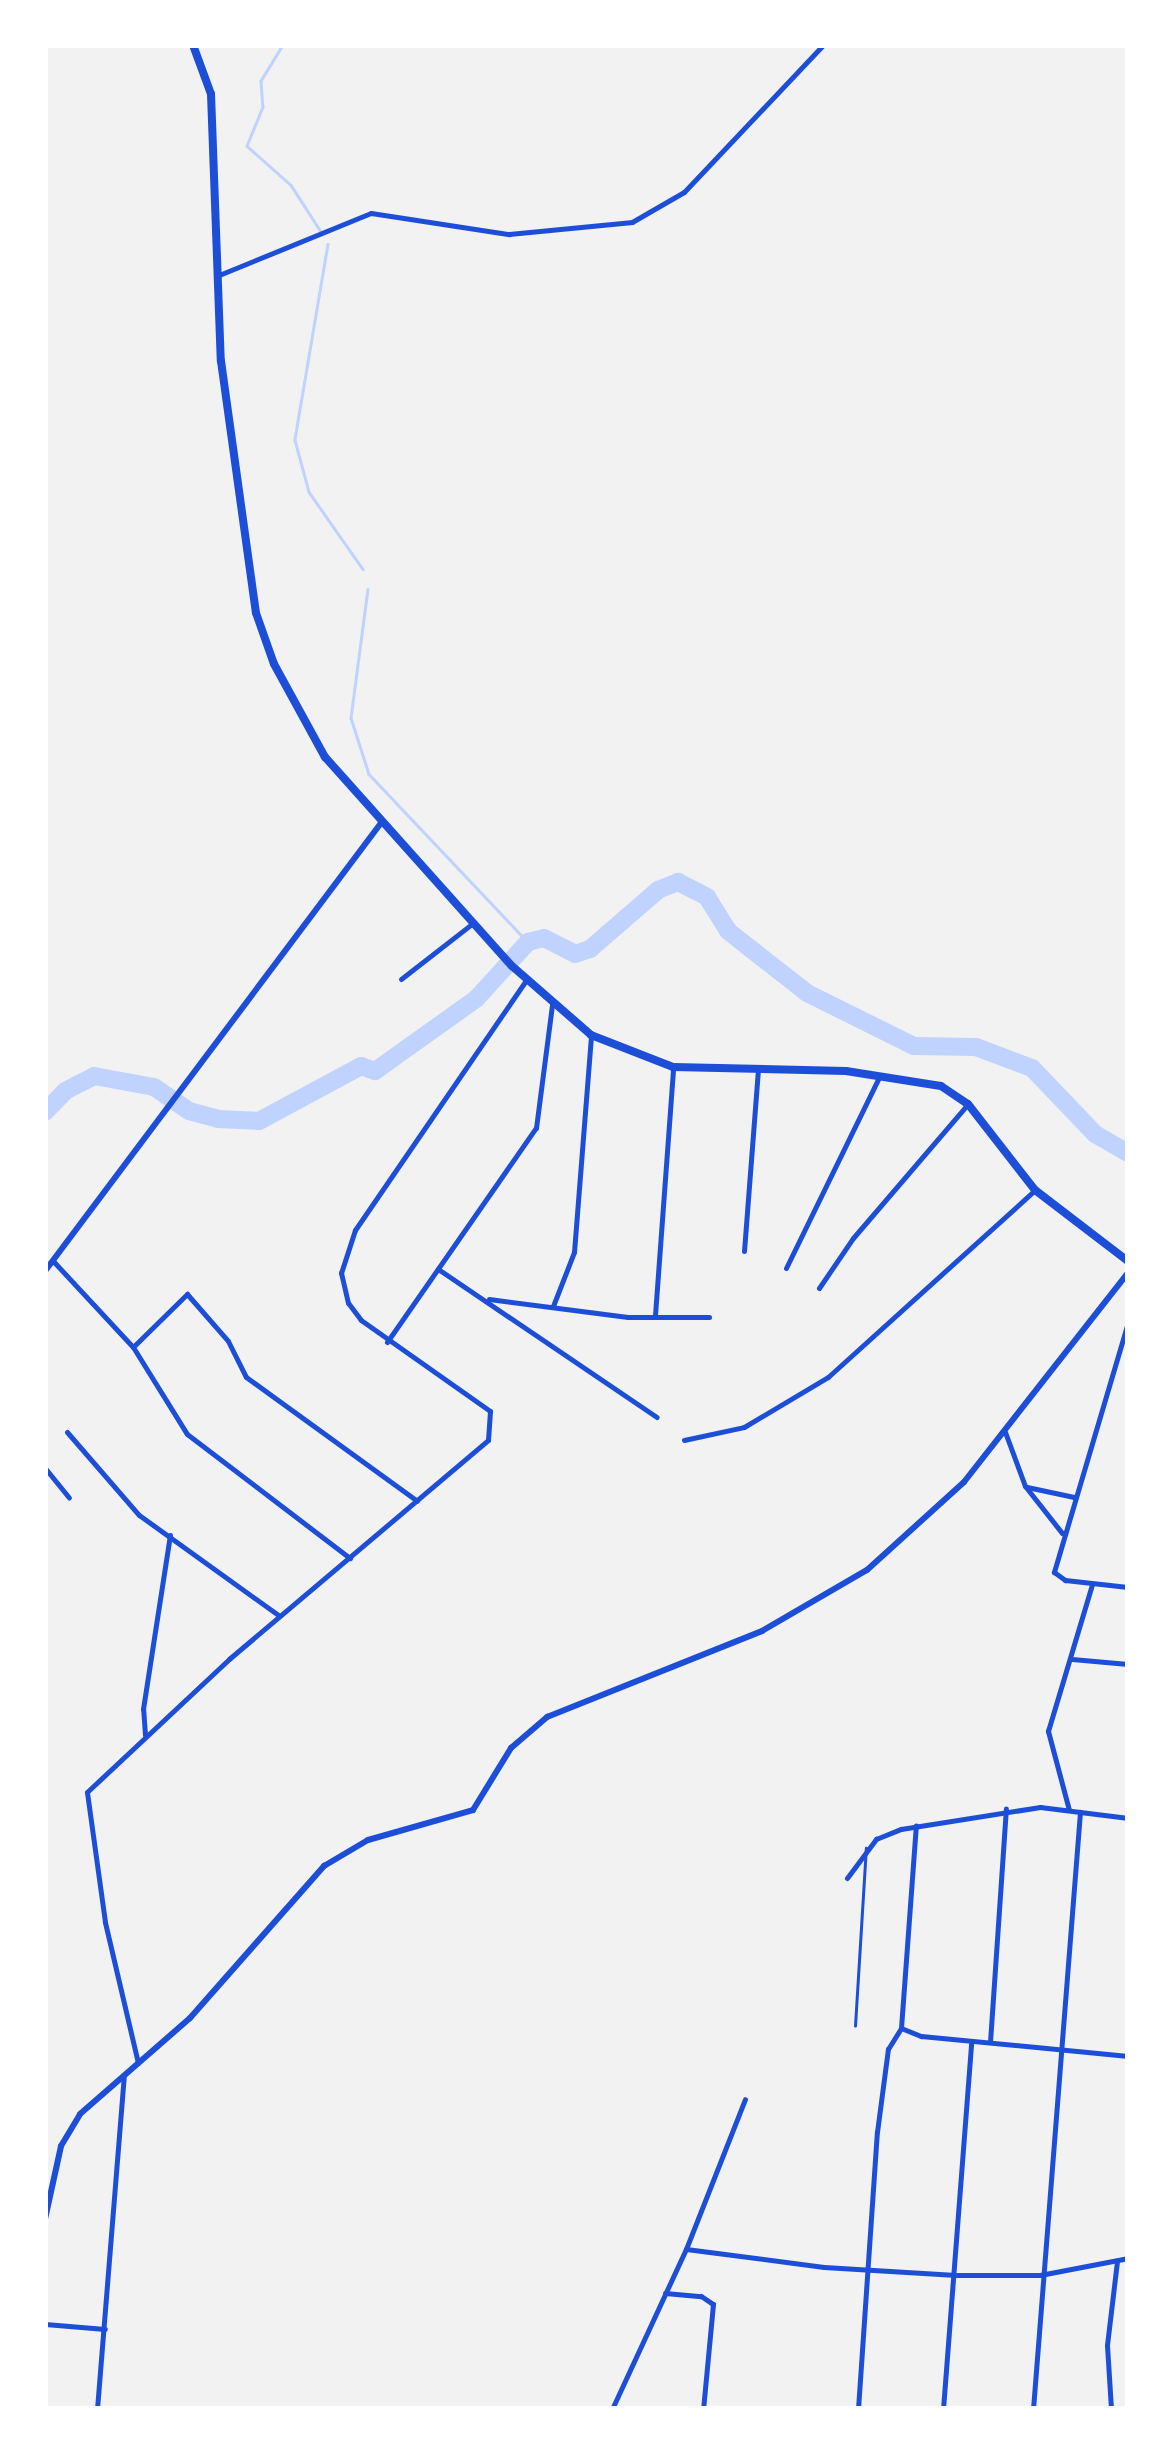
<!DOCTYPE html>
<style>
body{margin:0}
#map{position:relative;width:1173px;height:2454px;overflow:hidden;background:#f2f2f2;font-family:Mulish,sans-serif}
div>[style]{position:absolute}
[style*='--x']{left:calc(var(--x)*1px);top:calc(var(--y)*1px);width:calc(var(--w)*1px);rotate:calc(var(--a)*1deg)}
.stream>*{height:2.5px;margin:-1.25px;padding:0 1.25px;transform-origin:1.25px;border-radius:1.25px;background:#bfd3fe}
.river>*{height:18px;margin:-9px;padding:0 9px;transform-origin:9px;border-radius:9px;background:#bfd3fe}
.service>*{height:2.5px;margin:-1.25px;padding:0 1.25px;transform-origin:1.25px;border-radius:1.25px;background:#1d4ed8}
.minor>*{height:5px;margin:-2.5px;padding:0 2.5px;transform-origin:2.5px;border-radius:2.5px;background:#1d4ed8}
.tertiary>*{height:6px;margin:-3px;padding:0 3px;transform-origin:3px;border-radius:3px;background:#1d4ed8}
.secondary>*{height:8px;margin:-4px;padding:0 4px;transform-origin:4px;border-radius:4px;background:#1d4ed8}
span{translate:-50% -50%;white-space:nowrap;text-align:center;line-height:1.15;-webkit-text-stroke:8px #fff;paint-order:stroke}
.frame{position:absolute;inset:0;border:48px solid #fff;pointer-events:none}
</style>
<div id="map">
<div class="stream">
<i style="--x:283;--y:45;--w:42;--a:121.4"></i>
<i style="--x:261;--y:81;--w:26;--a:86"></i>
<i style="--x:263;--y:107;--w:42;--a:112.3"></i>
<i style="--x:247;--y:146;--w:59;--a:41.6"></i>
<i style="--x:291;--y:185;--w:54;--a:57.2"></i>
<i style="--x:328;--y:244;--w:199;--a:99.6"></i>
<i style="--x:295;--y:440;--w:54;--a:74.9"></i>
<i style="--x:309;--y:492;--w:94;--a:55"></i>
<i style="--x:368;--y:589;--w:130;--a:97.5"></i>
<i style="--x:351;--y:718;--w:59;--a:72.2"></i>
<i style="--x:369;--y:774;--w:231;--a:46.6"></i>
</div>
<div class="river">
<i style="--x:45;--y:1112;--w:29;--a:-46"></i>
<i style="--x:65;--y:1091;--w:33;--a:-27"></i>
<i style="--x:94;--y:1076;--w:61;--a:10.4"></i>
<i style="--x:154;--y:1087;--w:42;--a:34.4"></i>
<i style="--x:189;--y:1111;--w:30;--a:15"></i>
<i style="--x:218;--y:1119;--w:41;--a:2.8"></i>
<i style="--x:259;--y:1121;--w:116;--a:-28.3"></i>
<i style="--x:361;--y:1066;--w:15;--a:20"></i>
<i style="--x:375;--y:1071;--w:124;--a:-35.5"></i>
<i style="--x:476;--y:999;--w:77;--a:-47.6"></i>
<i style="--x:528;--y:942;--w:16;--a:-14"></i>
<i style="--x:544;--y:938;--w:35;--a:27"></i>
<i style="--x:575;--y:954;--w:16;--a:-18"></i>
<i style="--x:590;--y:949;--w:90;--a:-40.9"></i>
<i style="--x:658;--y:890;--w:22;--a:-22"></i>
<i style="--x:678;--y:882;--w:33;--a:27"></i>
<i style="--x:707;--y:897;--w:40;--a:58"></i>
<i style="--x:728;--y:931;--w:100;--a:38.1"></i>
<i style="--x:807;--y:993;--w:119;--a:26.4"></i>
<i style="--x:914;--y:1046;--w:62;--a:0.9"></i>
<i style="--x:976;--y:1047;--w:60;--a:20.6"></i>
<i style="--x:1032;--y:1068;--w:91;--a:46.3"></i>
<i style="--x:1095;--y:1134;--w:38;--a:30"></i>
</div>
<div class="service">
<i style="--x:855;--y:2026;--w:178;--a:-86.5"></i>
</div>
<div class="minor">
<i style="--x:219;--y:275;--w:164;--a:-22.2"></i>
<i style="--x:371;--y:213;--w:140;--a:8.7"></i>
<i style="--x:509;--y:234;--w:124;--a:-5.6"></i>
<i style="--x:632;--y:222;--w:60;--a:-30"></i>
<i style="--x:684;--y:192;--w:202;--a:-46.6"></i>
<i style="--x:401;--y:979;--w:91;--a:-37.9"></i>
<i style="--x:744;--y:1251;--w:182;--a:-85.6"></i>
<i style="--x:54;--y:1262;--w:116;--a:47.1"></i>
<i style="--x:133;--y:1347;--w:102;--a:58.2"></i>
<i style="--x:187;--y:1434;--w:205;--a:37.3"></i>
<i style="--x:786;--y:1268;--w:212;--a:-64"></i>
<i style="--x:438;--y:1269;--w:264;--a:34.1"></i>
<i style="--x:819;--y:1288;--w:60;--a:-55.8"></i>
<i style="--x:853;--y:1238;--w:177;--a:-49.4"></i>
<i style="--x:489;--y:1299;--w:140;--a:7.4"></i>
<i style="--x:628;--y:1317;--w:81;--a:0"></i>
<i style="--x:553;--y:1306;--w:58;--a:-68.7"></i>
<i style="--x:574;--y:1252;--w:218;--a:-85.5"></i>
<i style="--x:655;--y:1315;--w:249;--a:-85.8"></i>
<i style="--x:1128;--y:1322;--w:261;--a:106.5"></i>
<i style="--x:1054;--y:1572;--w:14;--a:36"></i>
<i style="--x:1065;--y:1580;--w:63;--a:6.3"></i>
<i style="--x:387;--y:1342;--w:261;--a:-55.2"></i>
<i style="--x:536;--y:1128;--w:125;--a:-82.6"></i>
<i style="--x:133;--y:1347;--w:76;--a:-44.5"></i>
<i style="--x:187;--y:1294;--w:62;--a:48.9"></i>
<i style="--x:228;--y:1341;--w:40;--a:63.4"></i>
<i style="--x:246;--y:1377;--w:211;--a:35.9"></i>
<i style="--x:67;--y:1432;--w:110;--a:49.1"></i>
<i style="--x:139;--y:1515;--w:171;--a:35.7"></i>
<i style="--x:1005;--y:1432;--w:58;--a:69.7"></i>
<i style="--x:1025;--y:1486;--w:60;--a:51.8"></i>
<i style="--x:684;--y:1440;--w:61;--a:-12.2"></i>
<i style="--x:744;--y:1427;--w:98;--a:-30.8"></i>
<i style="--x:828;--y:1377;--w:279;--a:-42.1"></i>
<i style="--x:45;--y:1468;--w:38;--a:51"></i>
<i style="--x:1027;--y:1487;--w:48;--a:12"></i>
<i style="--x:1072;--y:1659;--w:56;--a:5.1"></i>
<i style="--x:145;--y:1735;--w:26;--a:-94"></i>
<i style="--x:143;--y:1709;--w:176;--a:-81.2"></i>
<i style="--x:1069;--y:1810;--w:82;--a:-104.9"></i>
<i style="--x:1048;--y:1731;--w:153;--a:-73.3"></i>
<i style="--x:847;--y:1878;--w:49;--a:-53.4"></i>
<i style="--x:876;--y:1839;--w:27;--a:-22"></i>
<i style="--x:901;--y:1829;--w:141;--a:-9"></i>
<i style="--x:1040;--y:1807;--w:89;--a:7.1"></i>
<i style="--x:901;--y:2028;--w:22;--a:22"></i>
<i style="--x:921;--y:2036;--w:208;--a:5.5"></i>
<i style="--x:990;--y:2042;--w:234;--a:-86.1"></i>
<i style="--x:138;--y:2063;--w:145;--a:-103.2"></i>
<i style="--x:105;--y:1922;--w:131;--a:-97.9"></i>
<i style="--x:87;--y:1792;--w:195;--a:-43.1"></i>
<i style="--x:229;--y:1659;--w:339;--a:-40.2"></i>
<i style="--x:488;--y:1440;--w:29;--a:-86"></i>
<i style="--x:490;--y:1411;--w:158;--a:-144.8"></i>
<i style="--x:361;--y:1320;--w:21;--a:-127"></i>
<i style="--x:348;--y:1303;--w:31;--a:-103"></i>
<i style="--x:341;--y:1273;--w:45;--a:-72"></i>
<i style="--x:355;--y:1230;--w:303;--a:-55.6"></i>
<i style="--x:686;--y:2249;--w:139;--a:7.4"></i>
<i style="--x:824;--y:2267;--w:132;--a:3.5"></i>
<i style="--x:956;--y:2275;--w:84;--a:0"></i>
<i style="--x:1040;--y:2275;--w:90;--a:-10.9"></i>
<i style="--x:665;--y:2293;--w:36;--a:5"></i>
<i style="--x:701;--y:2296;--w:14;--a:34"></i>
<i style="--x:713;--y:2304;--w:105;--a:95.4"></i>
<i style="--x:45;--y:2324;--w:60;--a:4.8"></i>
<i style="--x:97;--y:2409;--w:334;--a:-85.4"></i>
<i style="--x:612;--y:2409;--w:176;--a:-65.2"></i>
<i style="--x:686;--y:2249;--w:161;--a:-68.5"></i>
<i style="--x:858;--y:2409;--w:278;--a:-86.1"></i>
<i style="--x:877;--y:2132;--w:84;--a:-82.5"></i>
<i style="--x:888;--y:2049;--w:25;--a:-58"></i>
<i style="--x:901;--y:2028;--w:203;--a:-85.8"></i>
<i style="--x:943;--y:2409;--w:368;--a:-85.6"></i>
<i style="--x:1033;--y:2409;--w:599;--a:-85.5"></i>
<i style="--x:1111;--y:2409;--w:64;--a:-93.6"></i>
<i style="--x:1107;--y:2345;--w:85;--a:-83.2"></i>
</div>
<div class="tertiary">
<i style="--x:45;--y:1271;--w:560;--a:-53.13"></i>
<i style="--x:45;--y:2219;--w:75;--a:-77.6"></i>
<i style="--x:61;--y:2146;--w:37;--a:-59"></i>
<i style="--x:80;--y:2114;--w:146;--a:-41.1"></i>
<i style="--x:190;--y:2018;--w:203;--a:-48.6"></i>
<i style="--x:324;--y:1866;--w:51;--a:-30.6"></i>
<i style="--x:368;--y:1840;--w:109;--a:-15.9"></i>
<i style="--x:473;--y:1810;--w:73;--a:-58.5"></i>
<i style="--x:511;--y:1748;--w:48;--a:-40.7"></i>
<i style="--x:547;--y:1717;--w:232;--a:-21.8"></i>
<i style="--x:762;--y:1631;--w:121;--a:-30.2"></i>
<i style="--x:867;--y:1570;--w:131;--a:-42.2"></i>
<i style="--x:964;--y:1482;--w:266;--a:-51.9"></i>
</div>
<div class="secondary">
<i style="--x:193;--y:45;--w:52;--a:69.8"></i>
<i style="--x:211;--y:94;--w:267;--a:87.9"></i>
<i style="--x:221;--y:361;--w:254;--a:82.1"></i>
<i style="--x:256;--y:613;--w:54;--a:70.6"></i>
<i style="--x:274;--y:664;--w:106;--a:61.3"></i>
<i style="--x:325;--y:757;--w:280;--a:48.2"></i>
<i style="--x:512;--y:966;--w:105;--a:41.1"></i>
<i style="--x:591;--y:1035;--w:88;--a:21.3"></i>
<i style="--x:673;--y:1067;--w:173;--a:1.3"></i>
<i style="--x:846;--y:1071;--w:96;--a:9"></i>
<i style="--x:941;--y:1086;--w:32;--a:34"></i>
<i style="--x:968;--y:1104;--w:109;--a:52.1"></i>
<i style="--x:1035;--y:1190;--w:117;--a:37.4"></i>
</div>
<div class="frame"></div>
</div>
